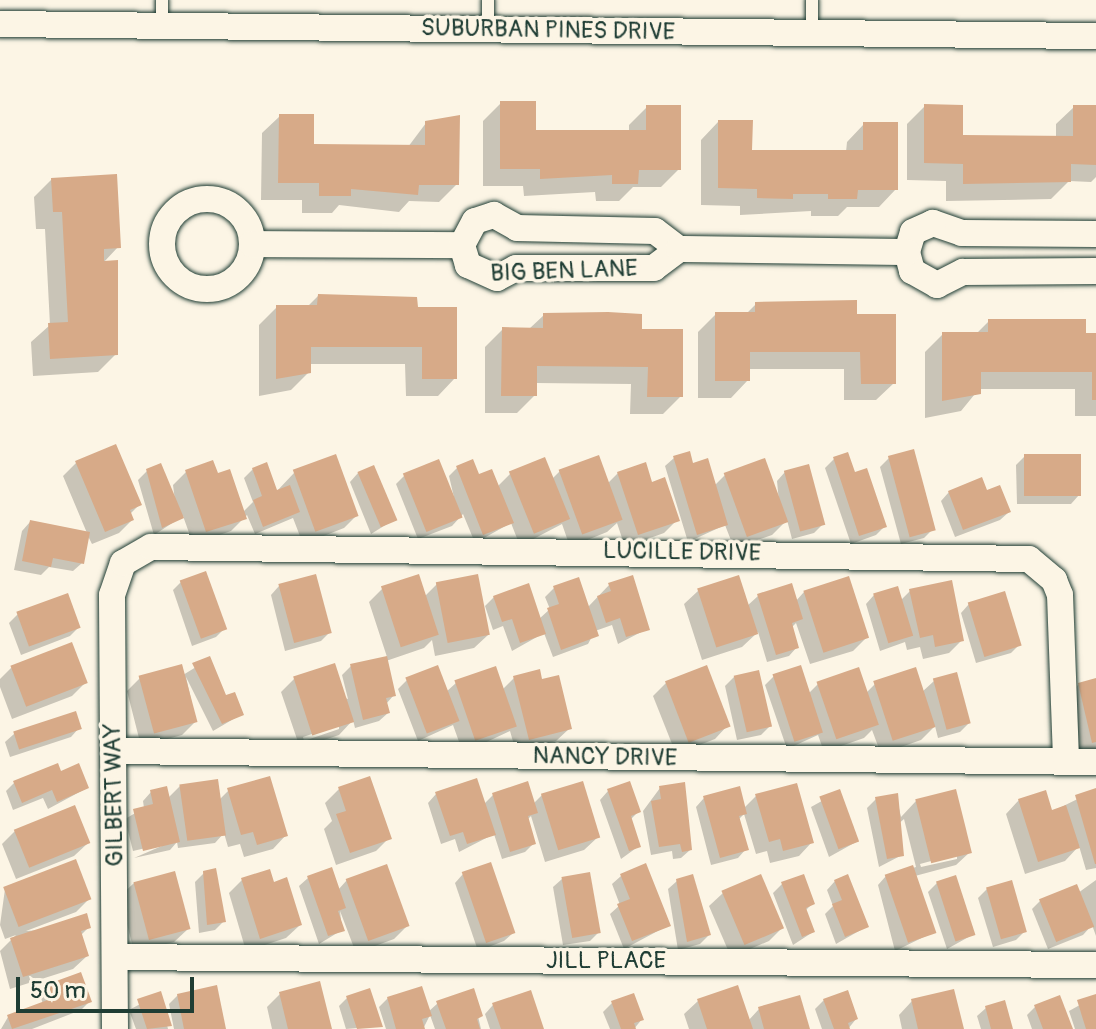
<!DOCTYPE html>
<style>
body{margin:0}
#map{position:relative;width:1096px;height:1029px;overflow:hidden;background:#fcf5e5;font-family:Pangolin,sans-serif}
div>[style]{position:absolute}
[style*='--x']{left:calc(var(--x)*1px);top:calc(var(--y)*1px);width:calc(var(--w)*1px);rotate:calc(var(--a)*1deg)}
.shadow>*{inset:0;background:#0003}
.building>*{inset:0;background:#d7aa88;transform-origin:0 0}
.roads{filter:drop-shadow(0 0 2px #1f3d34) drop-shadow(0 0 2px #1f3d34)}
.service>*{height:12px;margin:-6px;padding:0 6px;transform-origin:6px;border-radius:6px;background:#fcf5e5}
.minor>*{height:26px;margin:-13px;padding:0 13px;transform-origin:13px;border-radius:13px;background:#fcf5e5}
.minor>.ring{margin:-13px;padding:0;box-sizing:content-box;background:none;border:26px solid #fcf5e5;border-radius:50%}
span{translate:-50% -50%;white-space:nowrap;text-align:center;line-height:1.15;-webkit-text-stroke:7px #fcf5e5;paint-order:stroke}
.street-label{font-size:24px;color:#1f3d34}
.scale{position:absolute;left:16px;top:977px;width:178px;height:36px;box-sizing:border-box;border:4px solid #1f3d34;border-top:0;padding-left:10px;font-size:24px;line-height:28px;white-space:nowrap;color:#1f3d34;-webkit-text-stroke:6px #fcf5e5;paint-order:stroke}
</style>
<div id="map">
<div class="shadow">
<i style="clip-path:polygon(501px 103px,534px 132px,629px 132px,629px 125px,647px 107px,679px 169px,661px 187px,633px 187px,619px 201px,596px 201px,595px 192px,524px 196px,523px 186px,483px 186px,483px 121px)"></i>
<i style="clip-path:polygon(925px 106px,961px 137px,1056px 138px,1056px 124px,1074px 107px,1096px 107px,1096px 177px,1091px 182px,1069px 181px,1051px 199px,946px 201px,946px 181px,907px 180px,907px 124px)"></i>
<i style="clip-path:polygon(280px 116px,312px 146px,408px 147px,426px 123px,457px 184px,439px 202px,409px 201px,399px 212px,339px 205px,332px 213px,302px 213px,302px 200px,261px 200px,262px 133px)"></i>
<i style="clip-path:polygon(718px 122px,750px 152px,846px 152px,847px 142px,864px 124px,896px 189px,879px 207px,847px 207px,838px 216px,811px 216px,811px 211px,740px 215px,740px 206px,701px 205px,701px 140px)"></i>
<i style="clip-path:polygon(52px 179px,118px 247px,103px 263px,116px 354px,98px 372px,33px 376px,31px 342px,50px 325px,45px 229px,36px 229px,34px 197px)"></i>
<i style="clip-path:polygon(318px 296px,416px 309px,455px 378px,438px 396px,406px 396px,405px 364px,309px 364px,309px 372px,291px 390px,259px 396px,259px 325px,277px 307px,307px 307px)"></i>
<i style="clip-path:polygon(756px 304px,855px 316px,894px 383px,876px 400px,844px 400px,844px 369px,748px 369px,748px 380px,731px 398px,698px 398px,698px 332px,716px 314px,746px 314px)"></i>
<i style="clip-path:polygon(544px 315px,640px 331px,681px 396px,663px 414px,630px 414px,631px 384px,535px 383px,535px 395px,517px 413px,485px 413px,485px 347px,503px 329px,529px 329px)"></i>
<i style="clip-path:polygon(989px 321px,1096px 335px,1096px 416px,1075px 416px,1075px 389px,979px 389px,961px 411px,925px 418px,925px 352px,943px 334px,976px 334px)"></i>
<i style="clip-path:polygon(1025px 456px,1079px 495px,1071px 504px,1017px 504px,1016px 465px)"></i>
<i style="clip-path:polygon(674px 458px,714px 486px,725px 475px,779px 502px,777px 481px,785px 472px,823px 524px,814px 533px,792px 539px,787px 520px,772px 535px,734px 548px,725px 525px,688px 542px,665px 466px)"></i>
<i style="clip-path:polygon(889px 458px,933px 529px,924px 538px,901px 544px,880px 467px)"></i>
<i style="clip-path:polygon(834px 459px,853px 475px,885px 526px,876px 535px,851px 544px,825px 468px)"></i>
<i style="clip-path:polygon(76px 463px,140px 504px,130px 514px,132px 520px,119px 533px,92px 544px,87px 534px,82px 563px,73px 571px,49px 567px,41px 575px,14px 570px,22px 531px,30px 522px,87px 533px,63px 476px)"></i>
<i style="clip-path:polygon(457px 468px,497px 487px,510px 474px,552px 479px,560px 471px,607px 484px,618px 473px,651px 484px,677px 520px,664px 533px,625px 547px,617px 523px,607px 532px,570px 547px,562px 524px,520px 546px,511px 523px,475px 543px,463px 514px,452px 526px,418px 539px,396px 484px,404px 476px,456px 506px,449px 476px)"></i>
<i style="clip-path:polygon(253px 469px,276px 492px,294px 473px,357px 515px,344px 528px,303px 544px,293px 518px,255px 534px,247px 515px,231px 531px,193px 544px,183px 516px,154px 535px,138px 480px,147px 471px,175px 501px,173px 485px,186px 472px,216px 476px,243px 512px,253px 502px,244px 478px)"></i>
<i style="clip-path:polygon(358px 473px,395px 519px,371px 534px,350px 482px)"></i>
<i style="clip-path:polygon(949px 492px,986px 492px,1009px 512px,1000px 520px,955px 537px,941px 501px)"></i>
<i style="clip-path:polygon(181px 582px,224px 629px,216px 637px,192px 646px,173px 590px)"></i>
<i style="clip-path:polygon(evenodd,437px 584px,488px 635px,474px 648px,435px 656px,432px 640px,424px 648px,386px 661px,394px 695px,386px 704px,388px 713px,379px 721px,355px 728px,353px 720px,339px 735px,300px 748px,281px 692px,294px 679px,348px 699px,342px 675px,351px 666px,387px 657px,369px 602px,382px 589px,424px 597px,437px 584px,339px 725px,339px 729px,304px 741px,303px 737px,339px 725px)"></i>
<i style="clip-path:polygon(610px 584px,647px 629px,618px 644px,612px 625px,595px 631px,588px 644px,553px 657px,544px 633px,512px 651px,503px 626px,493px 630px,485px 606px,494px 597px,539px 619px,550px 609px,545px 597px,554px 588px,587px 608px)"></i>
<i style="clip-path:polygon(279px 586px,329px 633px,321px 641px,285px 651px,271px 595px)"></i>
<i style="clip-path:polygon(698px 591px,747px 606px,758px 596px,795px 602px,804px 592px,867px 637px,853px 651px,810px 664px,796px 623px,791px 628px,797px 647px,789px 656px,767px 662px,758px 632px,742px 647px,702px 660px,684px 604px)"></i>
<i style="clip-path:polygon(910px 591px,962px 640px,949px 653px,923px 659px,920px 647px,907px 650px,905px 642px,880px 651px,866px 604px,874px 595px,900px 601px)"></i>
<i style="clip-path:polygon(969px 604px,1020px 644px,1011px 653px,976px 663px,961px 613px)"></i>
<i style="clip-path:polygon(18px 614px,79px 627px,70px 636px,21px 655px,9px 623px)"></i>
<i style="clip-path:polygon(209px 659px,225px 698px,242px 714px,213px 731px,186px 677px,196px 721px,182px 735px,141px 746px,127px 691px,140px 678px,183px 675px)"></i>
<i style="clip-path:polygon(11px 668px,86px 682px,72px 696px,12px 719px,0 687px,0 679px)"></i>
<i style="clip-path:polygon(774px 676px,808px 694px,818px 684px,866px 693px,875px 684px,922px 692px,934px 681px,969px 723px,960px 732px,938px 738px,935px 726px,921px 740px,881px 754px,872px 730px,864px 738px,824px 752px,818px 735px,787px 749px,765px 685px)"></i>
<i style="clip-path:polygon(734px 677px,770px 726px,761px 735px,737px 740px,725px 686px)"></i>
<i style="clip-path:polygon(514px 678px,541px 681px,570px 728px,556px 741px,516px 752px,510px 731px,463px 753px,453px 725px,418px 741px,398px 689px,407px 680px,446px 692px,456px 683px,502px 690px)"></i>
<i style="clip-path:polygon(1096px 680px,1096px 751px,1079px 755px,1066px 698px,1079px 684px)"></i>
<i style="clip-path:polygon(666px 683px,728px 725px,715px 739px,676px 754px,653px 696px)"></i>
<i style="clip-path:polygon(79px 728px,71px 737px,10px 757px,5px 742px,14px 734px)"></i>
<i style="clip-path:polygon(369px 779px,389px 838px,376px 851px,336px 865px,324px 829px,332px 821px,325px 803px,339px 789px)"></i>
<i style="clip-path:polygon(14px 783px,87px 788px,48px 809px,43px 798px,13px 810px,6px 791px)"></i>
<i style="clip-path:polygon(180px 786px,219px 800px,229px 790px,286px 835px,273px 849px,244px 857px,240px 844px,228px 847px,224px 833px,215px 843px,178px 848px,177px 842px,170px 850px,134px 858px,171px 842px,133px 851px,125px 819px,144px 808px,143px 801px,151px 792px,168px 798px)"></i>
<i style="clip-path:polygon(660px 788px,690px 850px,681px 858px,673px 859px,672px 851px,651px 855px,643px 811px)"></i>
<i style="clip-path:polygon(1096px 790px,1096px 868px,1086px 870px,1079px 846px,1065px 861px,1025px 874px,1006px 814px,1019px 800px,1051px 812px)"></i>
<i style="clip-path:polygon(608px 791px,639px 811px,630px 820px,639px 846px,621px 859px,600px 800px)"></i>
<i style="clip-path:polygon(838px 792px,856px 842px,829px 857px,811px 807px)"></i>
<i style="clip-path:polygon(436px 794px,484px 804px,493px 795px,533px 804px,542px 795px,598px 837px,584px 850px,545px 862px,531px 816px,527px 820px,534px 843px,525px 852px,502px 859px,494px 834px,459px 852px,455px 839px,441px 844px,428px 803px)"></i>
<i style="clip-path:polygon(evenodd,896px 795px,901px 817px,916px 801px,970px 852px,956px 865px,915px 876px,934px 932px,895px 951px,878px 885px,886px 876px,916px 867px,904px 819px,896px 826px,902px 855px,879px 867px,867px 808px,876px 799px,896px 795px,957px 854px,957px 859px,921px 867px,920px 864px,957px 854px)"></i>
<i style="clip-path:polygon(756px 796px,812px 842px,799px 856px,770px 863px,767px 851px,756px 854px,744px 814px,738px 820px,746px 849px,738px 858px,711px 865px,696px 807px,704px 798px,744px 808px)"></i>
<i style="clip-path:polygon(15px 831px,88px 843px,74px 856px,16px 879px,2px 844px)"></i>
<i style="clip-path:polygon(204px 873px,224px 921px,215px 930px,199px 933px,195px 882px)"></i>
<i style="clip-path:polygon(463px 874px,513px 933px,504px 941px,478px 951px,455px 883px)"></i>
<i style="clip-path:polygon(621px 876px,669px 925px,624px 949px,610px 914px,620px 905px,612px 884px)"></i>
<i style="clip-path:polygon(760px 877px,782px 928px,769px 941px,731px 957px,709px 906px,723px 893px)"></i>
<i style="clip-path:polygon(308px 878px,338px 890px,347px 880px,407px 926px,394px 939px,356px 953px,340px 911px,342px 930px,319px 944px,299px 886px)"></i>
<i style="clip-path:polygon(562px 879px,599px 932px,590px 941px,563px 945px,553px 887px)"></i>
<i style="clip-path:polygon(242px 880px,273px 884px,300px 925px,286px 938px,246px 951px,229px 893px)"></i>
<i style="clip-path:polygon(1096px 880px,1096px 936px,1092px 925px,1083px 935px,1048px 949px,1032px 909px,1040px 901px,1078px 893px)"></i>
<i style="clip-path:polygon(677px 881px,709px 935px,700px 944px,678px 950px,668px 889px)"></i>
<i style="clip-path:polygon(835px 881px,866px 927px,836px 944px,825px 914px,833px 906px,827px 890px)"></i>
<i style="clip-path:polygon(134px 883px,188px 929px,174px 942px,134px 952px,120px 896px)"></i>
<i style="clip-path:polygon(937px 883px,974px 934px,947px 949px,928px 892px)"></i>
<i style="clip-path:polygon(782px 884px,813px 903px,805px 911px,813px 932px,793px 945px,773px 893px)"></i>
<i style="clip-path:polygon(5px 889px,89px 899px,76px 912px,26px 931px,89px 927px,80px 936px,87px 956px,73px 969px,10px 989px,0 951px,16px 935px,5px 939px,0 925px)"></i>
<i style="clip-path:polygon(987px 889px,1025px 931px,1016px 940px,993px 947px,978px 898px)"></i>
<i style="clip-path:polygon(49px 986px,90px 1001px,81px 1010px,32px 1029px,1px 1029px,8px 1017px,43px 1004px,40px 995px,47px 988px,58px 1006px)"></i>
<i style="clip-path:polygon(472px 991px,481px 1029px,435px 1029px,430px 1015px,423px 1029px,386px 1029px,379px 1007px,388px 998px,428px 1012px,438px 1003px)"></i>
<i style="clip-path:polygon(159px 994px,168px 1029px,136px 1029px,129px 1010px)"></i>
<i style="clip-path:polygon(280px 994px,330px 1029px,272px 1029px,267px 1007px)"></i>
<i style="clip-path:polygon(178px 995px,224px 1029px,174px 1029px,169px 1004px)"></i>
<i style="clip-path:polygon(1096px 996px,1096px 1029px,1075px 1029px,1069px 1011px)"></i>
<i style="clip-path:polygon(347px 998px,381px 1026px,346px 1029px,339px 1006px)"></i>
<i style="clip-path:polygon(824px 1000px,856px 1019px,848px 1029px,822px 1029px,815px 1009px)"></i>
<i style="clip-path:polygon(698px 1001px,748px 1021px,759px 1009px,808px 1029px,689px 1029px,684px 1014px)"></i>
<i style="clip-path:polygon(912px 1001px,962px 1029px,902px 1029px,899px 1015px)"></i>
<i style="clip-path:polygon(612px 1003px,642px 1019px,634px 1029px,610px 1029px,603px 1012px)"></i>
<i style="clip-path:polygon(493px 1005px,542px 1029px,490px 1029px,485px 1014px)"></i>
<i style="clip-path:polygon(1035px 1007px,1070px 1029px,1032px 1029px,1027px 1015px)"></i>
<i style="clip-path:polygon(986px 1008px,1011px 1029px,981px 1029px,977px 1016px)"></i>
</div>
<div class="building">
<i style="clip-path:polygon(500px 101px,536px 101px,536px 130px,646px 130px,646px 105px,681px 105px,681px 170px,639px 170px,638px 184px,612px 184px,612px 175px,540px 179px,540px 169px,500px 169px)"></i>
<i style="clip-path:polygon(924px 104px,963px 105px,963px 135px,1073px 136px,1073px 105px,1096px 105px,1096px 165px,1071px 164px,1071px 182px,963px 184px,963px 164px,924px 163px)"></i>
<i style="clip-path:polygon(279px 114px,314px 114px,314px 144px,425px 145px,425px 121px,460px 115px,459px 185px,419px 185px,418px 195px,351px 189px,351px 196px,319px 196px,319px 183px,278px 183px)"></i>
<i style="clip-path:polygon(718px 120px,753px 120px,752px 150px,863px 150px,863px 122px,898px 122px,898px 190px,858px 190px,857px 199px,828px 199px,828px 194px,793px 194px,793px 199px,757px 198px,757px 189px,718px 188px)"></i>
<i style="clip-path:polygon(117px 174px,121px 248px,104px 249px,104px 261px,118px 260px,118px 355px,50px 359px,48px 323px,68px 322px,62px 212px,53px 212px,51px 178px)"></i>
<i style="clip-path:polygon(318px 294px,417px 297px,418px 307px,457px 307px,457px 379px,422px 379px,422px 347px,311px 347px,311px 373px,276px 379px,276px 305px,317px 305px)"></i>
<i style="clip-path:polygon(857px 300px,857px 314px,896px 314px,896px 384px,861px 384px,860px 352px,750px 352px,750px 381px,715px 381px,715px 312px,755px 312px,755px 302px)"></i>
<i style="clip-path:polygon(608px 312px,642px 314px,642px 329px,683px 329px,683px 397px,647px 397px,648px 367px,537px 366px,537px 396px,501px 396px,502px 327px,543px 328px,543px 313px)"></i>
<i style="clip-path:polygon(988px 319px,1086px 319px,1086px 333px,1096px 333px,1096px 400px,1092px 400px,1092px 372px,981px 372px,981px 394px,942px 401px,942px 332px,988px 332px)"></i>
<i style="clip-path:polygon(116px 444px,142px 505px,130px 510px,134px 520px,105px 532px,75px 461px)"></i>
<i style="left:914px;top:449px;width:84px;height:27px;rotate:75deg"></i>
<i style="clip-path:polygon(690px 451px,693px 463px,708px 458px,728px 525px,697px 535px,673px 456px)"></i>
<i style="clip-path:polygon(848px 452px,855px 472px,867px 468px,887px 527px,859px 536px,833px 457px)"></i>
<i style="left:336px;top:454px;width:66px;height:46px;rotate:70deg"></i>
<i style="left:1024px;top:454px;width:57px;height:42px"></i>
<i style="left:599px;top:455px;width:69px;height:43px;rotate:70deg"></i>
<i style="left:545px;top:457px;width:67px;height:39px;rotate:68deg"></i>
<i style="left:765px;top:458px;width:68px;height:44px;rotate:70deg"></i>
<i style="left:439px;top:459px;width:63px;height:39px;rotate:68deg"></i>
<i style="clip-path:polygon(473px 459px,479px 474px,492px 469px,514px 523px,483px 535px,456px 466px)"></i>
<i style="clip-path:polygon(213px 460px,218px 473px,230px 469px,247px 519px,206px 532px,185px 470px)"></i>
<i style="clip-path:polygon(267px 462px,277px 490px,290px 485px,300px 512px,263px 527px,253px 500px,262px 496px,252px 468px)"></i>
<i style="clip-path:polygon(646px 462px,652px 482px,665px 477px,680px 521px,638px 535px,617px 472px)"></i>
<i style="clip-path:polygon(161px 463px,184px 518px,162px 528px,146px 469px)"></i>
<i style="left:809px;top:464px;width:63px;height:26px;rotate:75deg"></i>
<i style="left:374px;top:465px;width:60px;height:18px;rotate:67deg"></i>
<i style="clip-path:polygon(982px 477px,987px 490px,1000px 485px,1011px 512px,963px 530px,948px 491px)"></i>
<i style="clip-path:polygon(30px 520px,90px 532px,84px 564px,53px 558px,51px 567px,22px 561px)"></i>
<i style="left:206px;top:571px;width:62px;height:28px;rotate:70deg"></i>
<i style="left:316px;top:574px;width:61px;height:39px;rotate:75deg"></i>
<i style="left:419px;top:574px;width:64px;height:40px;rotate:72deg"></i>
<i style="left:478px;top:574px;width:62px;height:43px;rotate:79deg"></i>
<i style="clip-path:polygon(633px 575px,650px 630px,626px 637px,620px 618px,606px 623px,597px 596px,611px 591px,608px 583px)"></i>
<i style="left:739px;top:575px;width:62px;height:44px;rotate:72deg"></i>
<i style="left:849px;top:576px;width:65px;height:48px;rotate:72deg"></i>
<i style="clip-path:polygon(579px 577px,599px 636px,561px 650px,547px 608px,559px 604px,553px 586px)"></i>
<i style="clip-path:polygon(952px 580px,964px 641px,935px 647px,933px 635px,920px 638px,909px 589px)"></i>
<i style="clip-path:polygon(529px 583px,546px 634px,520px 643px,512px 619px,502px 622px,493px 596px)"></i>
<i style="clip-path:polygon(792px 583px,803px 619px,792px 623px,799px 648px,776px 655px,757px 594px)"></i>
<i style="left:898px;top:586px;width:52px;height:26px;rotate:73deg"></i>
<i style="left:1005px;top:591px;width:57px;height:39px;rotate:73deg"></i>
<i style="left:68px;top:593px;width:37px;height:55px;rotate:70deg"></i>
<i style="left:72px;top:642px;width:44px;height:66px;rotate:69deg"></i>
<i style="clip-path:polygon(210px 656px,226px 695px,235px 692px,244px 715px,222px 724px,192px 663px)"></i>
<i style="clip-path:polygon(387px 656px,396px 696px,386px 698px,390px 713px,363px 720px,350px 664px)"></i>
<i style="left:335px;top:663px;width:62px;height:44px;rotate:72deg"></i>
<i style="left:182px;top:664px;width:60px;height:45px;rotate:75deg"></i>
<i style="left:438px;top:665px;width:60px;height:35px;rotate:69deg"></i>
<i style="left:707px;top:665px;width:66px;height:45px;rotate:69deg"></i>
<i style="left:801px;top:665px;width:71px;height:30px;rotate:72deg"></i>
<i style="left:496px;top:666px;width:64px;height:44px;rotate:71deg"></i>
<i style="left:859px;top:667px;width:61px;height:45px;rotate:71deg"></i>
<i style="left:916px;top:667px;width:63px;height:45px;rotate:72deg"></i>
<i style="clip-path:polygon(540px 669px,542px 679px,559px 675px,572px 729px,529px 740px,513px 676px)"></i>
<i style="left:759px;top:670px;width:58px;height:26px;rotate:77deg"></i>
<i style="left:957px;top:672px;width:53px;height:25px;rotate:75deg"></i>
<i style="clip-path:polygon(1096px 678px,1096px 742px,1092px 743px,1078px 683px)"></i>
<i style="left:76px;top:711px;width:19px;height:66px;rotate:72deg"></i>
<i style="clip-path:polygon(58px 763px,61px 771px,79px 763px,89px 788px,57px 802px,52px 790px,22px 803px,13px 781px)"></i>
<i style="clip-path:polygon(270px 776px,288px 836px,257px 845px,253px 832px,241px 835px,227px 788px)"></i>
<i style="clip-path:polygon(370px 776px,392px 839px,350px 853px,336px 814px,346px 811px,338px 787px)"></i>
<i style="clip-path:polygon(477px 778px,496px 835px,467px 844px,463px 832px,450px 836px,435px 792px)"></i>
<i style="left:218px;top:779px;width:57px;height:39px;rotate:82deg"></i>
<i style="clip-path:polygon(528px 781px,538px 813px,528px 816px,536px 844px,510px 852px,492px 793px)"></i>
<i style="left:583px;top:781px;width:59px;height:44px;rotate:73deg"></i>
<i style="clip-path:polygon(630px 781px,641px 812px,631px 816px,641px 847px,629px 851px,607px 789px)"></i>
<i style="clip-path:polygon(685px 782px,692px 850px,682px 852px,680px 844px,659px 847px,651px 801px,661px 799px,659px 786px)"></i>
<i style="clip-path:polygon(797px 783px,814px 843px,783px 851px,780px 839px,769px 842px,755px 794px)"></i>
<i style="clip-path:polygon(167px 786px,180px 842px,143px 851px,133px 809px,153px 804px,150px 790px)"></i>
<i style="clip-path:polygon(740px 786px,747px 814px,739px 816px,749px 850px,720px 858px,703px 796px)"></i>
<i style="clip-path:polygon(1096px 788px,1096px 864px,1095px 864px,1075px 795px)"></i>
<i style="left:840px;top:789px;width:56px;height:22px;rotate:70deg"></i>
<i style="left:956px;top:789px;width:66px;height:42px;rotate:76deg"></i>
<i style="clip-path:polygon(1046px 790px,1052px 810px,1066px 805px,1080px 848px,1038px 862px,1018px 799px)"></i>
<i style="clip-path:polygon(898px 793px,904px 856px,887px 859px,875px 797px)"></i>
<i style="left:75px;top:805px;width:41px;height:66px;rotate:68deg"></i>
<i style="left:76px;top:859px;width:43px;height:78px;rotate:69deg"></i>
<i style="left:491px;top:862px;width:75px;height:31px;rotate:71deg"></i>
<i style="clip-path:polygon(646px 863px,671px 926px,632px 941px,617px 904px,630px 899px,620px 874px)"></i>
<i style="left:387px;top:864px;width:66px;height:44px;rotate:70deg"></i>
<i style="left:913px;top:865px;width:72px;height:30px;rotate:71deg"></i>
<i style="clip-path:polygon(332px 867px,346px 908px,338px 911px,345px 931px,328px 936px,307px 876px)"></i>
<i style="clip-path:polygon(216px 868px,226px 922px,207px 925px,203px 871px)"></i>
<i style="clip-path:polygon(270px 869px,274px 882px,287px 877px,302px 925px,260px 939px,241px 878px)"></i>
<i style="left:175px;top:871px;width:60px;height:43px;rotate:75deg"></i>
<i style="left:590px;top:872px;width:62px;height:29px;rotate:80deg"></i>
<i style="clip-path:polygon(693px 874px,711px 935px,687px 942px,676px 879px)"></i>
<i style="left:761px;top:874px;width:59px;height:43px;rotate:67deg"></i>
<i style="clip-path:polygon(804px 874px,815px 904px,806px 908px,815px 932px,802px 937px,781px 882px)"></i>
<i style="clip-path:polygon(848px 874px,869px 927px,845px 937px,832px 904px,842px 900px,834px 880px)"></i>
<i style="left:956px;top:875px;width:63px;height:21px;rotate:72deg"></i>
<i style="left:1012px;top:880px;width:54px;height:27px;rotate:74deg"></i>
<i style="left:1077px;top:884px;width:46px;height:41px;rotate:68deg"></i>
<i style="clip-path:polygon(87px 913px,91px 928px,81px 931px,89px 956px,23px 977px,10px 938px)"></i>
<i style="clip-path:polygon(81px 972px,92px 1002px,12px 1029px,7px 1015px,53px 998px,48px 984px)"></i>
<i style="clip-path:polygon(320px 981px,332px 1029px,288px 1029px,279px 992px)"></i>
<i style="clip-path:polygon(217px 985px,226px 1029px,184px 1029px,177px 994px)"></i>
<i style="clip-path:polygon(738px 985px,753px 1029px,707px 1029px,697px 999px)"></i>
<i style="clip-path:polygon(422px 986px,432px 1016px,422px 1019px,425px 1029px,396px 1029px,387px 997px)"></i>
<i style="clip-path:polygon(370px 988px,383px 1027px,357px 1029px,346px 996px)"></i>
<i style="clip-path:polygon(474px 988px,483px 1016px,477px 1019px,480px 1029px,446px 1029px,436px 1001px)"></i>
<i style="clip-path:polygon(954px 989px,964px 1029px,918px 1029px,911px 999px)"></i>
<i style="clip-path:polygon(531px 990px,544px 1029px,501px 1029px,492px 1003px)"></i>
<i style="clip-path:polygon(848px 990px,858px 1019px,848px 1023px,850px 1029px,834px 1029px,823px 999px)"></i>
<i style="clip-path:polygon(161px 991px,172px 1026px,147px 1029px,137px 999px)"></i>
<i style="clip-path:polygon(634px 993px,644px 1020px,634px 1023px,636px 1029px,621px 1029px,611px 1001px)"></i>
<i style="clip-path:polygon(1096px 994px,1096px 1029px,1086px 1029px,1077px 1000px)"></i>
<i style="clip-path:polygon(800px 995px,810px 1029px,764px 1029px,758px 1007px)"></i>
<i style="clip-path:polygon(1060px 995px,1073px 1029px,1043px 1029px,1034px 1005px)"></i>
<i style="clip-path:polygon(1005px 1000px,1013px 1029px,991px 1029px,985px 1006px)"></i>
</div>
<div class="roads">
<div class="service">
<i style="--x:162;--y:26;--w:26;--a:-90"></i>
<i style="--x:488;--y:29;--w:29;--a:-90"></i>
<i style="--x:812;--y:33;--w:33;--a:-90"></i>
</div>
<div class="minor">
<i style="--x:0;--y:24;--w:1096;--a:0.63"></i>
<i class="ring" style="left:162px;top:199px;width:64px;height:64px"></i>
<i style="--x:1096;--y:234;--w:134;--a:-179.6"></i>
<i style="--x:962;--y:233;--w:31;--a:-161"></i>
<i style="--x:933;--y:223;--w:22;--a:156"></i>
<i style="--x:913;--y:232;--w:21;--a:107"></i>
<i style="--x:907;--y:252;--w:20;--a:75"></i>
<i style="--x:912;--y:271;--w:29;--a:29"></i>
<i style="--x:937;--y:285;--w:29;--a:-27"></i>
<i style="--x:963;--y:272;--w:133;--a:-0.4"></i>
<i style="--x:252;--y:244;--w:210;--a:0.3"></i>
<i style="--x:679;--y:249;--w:31;--a:143"></i>
<i style="--x:654;--y:268;--w:138;--a:180"></i>
<i style="--x:516;--y:268;--w:21;--a:152"></i>
<i style="--x:497;--y:278;--w:32;--a:-156"></i>
<i style="--x:468;--y:265;--w:21;--a:-107"></i>
<i style="--x:462;--y:245;--w:27;--a:-62"></i>
<i style="--x:475;--y:221;--w:20;--a:-18"></i>
<i style="--x:494;--y:215;--w:26;--a:29"></i>
<i style="--x:517;--y:228;--w:138;--a:1.2"></i>
<i style="--x:655;--y:231;--w:30;--a:37"></i>
<i style="--x:679;--y:249;--w:228;--a:0.8"></i>
<i style="--x:114;--y:751;--w:982;--a:0.64"></i>
<i style="--x:116;--y:957;--w:980;--a:0.47"></i>
<i style="--x:115;--y:1029;--w:434;--a:-90.4"></i>
<i style="--x:112;--y:595;--w:34;--a:-71"></i>
<i style="--x:123;--y:563;--w:32;--a:-30"></i>
<i style="--x:151;--y:547;--w:878;--a:0.78"></i>
<i style="--x:1029;--y:559;--w:33;--a:40"></i>
<i style="--x:1054;--y:580;--w:16;--a:68"></i>
<i style="--x:1060;--y:595;--w:167;--a:87.9"></i>
</div>
</div>
<div class="street-label">
<span style="left:548px;top:30px;rotate:1deg">SUBURBAN PINES DRIVE</span>
<span style="left:564px;top:271px;rotate:-2deg">BIG BEN LANE</span>
<span style="left:682px;top:552px;rotate:1deg">LUCILLE DRIVE</span>
<span style="left:605px;top:757px;rotate:1deg">NANCY DRIVE</span>
<span style="left:114px;top:795px;rotate:-91deg">GILBERT WAY</span>
<span style="left:606px;top:961px">JILL PLACE</span>
</div>
<div class="scale">50 m</div>
</div>
